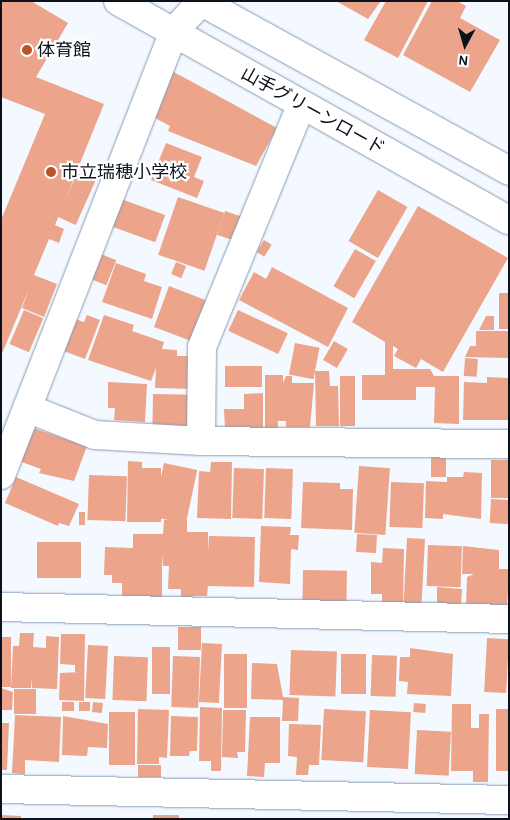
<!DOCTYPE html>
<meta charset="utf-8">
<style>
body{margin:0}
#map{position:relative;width:510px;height:820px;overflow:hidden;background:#f4f9ff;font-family:Karla,"Noto Sans JP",sans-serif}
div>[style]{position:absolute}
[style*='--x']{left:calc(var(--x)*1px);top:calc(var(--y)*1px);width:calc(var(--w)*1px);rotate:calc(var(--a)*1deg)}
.building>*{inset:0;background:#eca48b;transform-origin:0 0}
.roads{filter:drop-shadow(0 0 1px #869ab6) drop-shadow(0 0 1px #869ab6)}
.minor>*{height:28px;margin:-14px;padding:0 14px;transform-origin:14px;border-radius:14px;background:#fff}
.dots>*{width:14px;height:14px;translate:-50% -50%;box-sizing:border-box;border:2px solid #fff;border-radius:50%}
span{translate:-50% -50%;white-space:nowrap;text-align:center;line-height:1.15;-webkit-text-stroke:4.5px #fff;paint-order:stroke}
.poi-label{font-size:18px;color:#0b121c}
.left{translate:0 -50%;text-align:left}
.street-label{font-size:18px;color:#0b121c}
.frame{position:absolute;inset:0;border:2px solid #0b121c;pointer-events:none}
.north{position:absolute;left:440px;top:20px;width:50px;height:50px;-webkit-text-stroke:4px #fff;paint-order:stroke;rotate:186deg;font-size:14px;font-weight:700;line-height:20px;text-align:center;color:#0b121c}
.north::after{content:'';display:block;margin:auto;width:18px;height:22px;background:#0b121c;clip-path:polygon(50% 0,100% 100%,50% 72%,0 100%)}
</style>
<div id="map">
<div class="building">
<i style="clip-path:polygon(1px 1px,31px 1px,68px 23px,36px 77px,104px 104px,55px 225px,64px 229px,59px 243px,49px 239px,34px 275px,57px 284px,44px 317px,22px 308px,29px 289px,1px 356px,1px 220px,45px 114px,1px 97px)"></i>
<i style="clip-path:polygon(336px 1px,381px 1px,368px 19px)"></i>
<i style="clip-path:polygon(386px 1px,428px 1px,398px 58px,364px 40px)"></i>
<i style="clip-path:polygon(432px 1px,457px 1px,466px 6px,460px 18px,500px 40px,470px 92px,403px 55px)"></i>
<i style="clip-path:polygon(172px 71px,277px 128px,256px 166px,168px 131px,170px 126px,153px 117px)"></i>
<i style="clip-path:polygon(166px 143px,202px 157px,194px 177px,204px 181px,197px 198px,151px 180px)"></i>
<i style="left:77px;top:173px;width:20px;height:48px;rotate:24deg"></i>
<i style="left:378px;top:190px;width:34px;height:59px;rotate:30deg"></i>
<i style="left:178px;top:197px;width:49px;height:61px;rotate:19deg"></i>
<i style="left:121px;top:199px;width:47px;height:29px;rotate:20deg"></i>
<i style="clip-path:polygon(418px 206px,508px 258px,443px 372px,421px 359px,416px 368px,394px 356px,398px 349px,393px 346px,393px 369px,430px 369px,434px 376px,459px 376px,459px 424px,434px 423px,435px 387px,416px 387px,416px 400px,362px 400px,362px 375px,385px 375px,385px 342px,352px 322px)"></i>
<i style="left:225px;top:211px;width:21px;height:25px;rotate:19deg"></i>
<i style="left:264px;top:240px;width:9px;height:14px;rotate:32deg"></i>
<i style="left:355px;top:249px;width:24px;height:43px;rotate:30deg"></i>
<i style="left:96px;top:252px;width:22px;height:27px;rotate:22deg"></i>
<i style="left:176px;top:262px;width:11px;height:13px;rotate:22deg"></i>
<i style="clip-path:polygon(116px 263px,146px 274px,144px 281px,162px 287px,152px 319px,102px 302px)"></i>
<i style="clip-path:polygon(272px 267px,348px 308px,328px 347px,239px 300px,254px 272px,266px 279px)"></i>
<i style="clip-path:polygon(169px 286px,213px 303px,191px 341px,154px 327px)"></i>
<i style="left:499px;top:293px;width:10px;height:36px"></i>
<i style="left:24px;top:310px;width:21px;height:37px;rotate:23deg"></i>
<i style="left:238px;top:310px;width:55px;height:23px;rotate:25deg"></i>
<i style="clip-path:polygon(87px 315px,100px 320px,85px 359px,61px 350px,72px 318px,84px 322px)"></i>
<i style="clip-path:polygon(104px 315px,134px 325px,132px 331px,164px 342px,162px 349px,177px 350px,177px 356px,198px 356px,195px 389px,155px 388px,156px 368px,151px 381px,88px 360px)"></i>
<i style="clip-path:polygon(486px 316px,494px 316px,494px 330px,479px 330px)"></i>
<i style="clip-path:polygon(476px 331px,509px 331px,509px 358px,465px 357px,470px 346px,476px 346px)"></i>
<i style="left:334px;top:341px;width:16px;height:22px;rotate:30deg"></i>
<i style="left:295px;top:343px;width:25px;height:32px;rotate:11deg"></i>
<i style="left:465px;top:358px;width:13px;height:18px;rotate:4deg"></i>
<i style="left:225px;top:366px;width:37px;height:21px"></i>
<i style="clip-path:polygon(315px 371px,329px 371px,330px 386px,338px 386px,339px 426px,316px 426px)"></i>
<i style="clip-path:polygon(265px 375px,283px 375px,283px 383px,286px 376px,292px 376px,292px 383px,314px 383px,310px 427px,286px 427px,286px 421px,278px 421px,278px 429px,265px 429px)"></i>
<i style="left:355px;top:376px;width:50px;height:15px;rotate:90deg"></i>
<i style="clip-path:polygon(487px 377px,509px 378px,508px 420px,463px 420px,464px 382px,487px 383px)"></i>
<i style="clip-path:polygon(108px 382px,147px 384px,145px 422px,114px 420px,115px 408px,108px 408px)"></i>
<i style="clip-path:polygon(263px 393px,263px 429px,225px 429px,224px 409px,244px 409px,244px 394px)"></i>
<i style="left:153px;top:394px;width:43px;height:33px;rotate:1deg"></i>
<i style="clip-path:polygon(30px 427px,87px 446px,74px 481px,39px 473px,41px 469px,19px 461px)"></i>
<i style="left:431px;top:454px;width:15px;height:23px"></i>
<i style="left:491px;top:460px;width:18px;height:38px"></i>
<i style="clip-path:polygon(128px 461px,142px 462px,142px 468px,161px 468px,161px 522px,127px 522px)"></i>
<i style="clip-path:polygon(211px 462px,232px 462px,231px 519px,197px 518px,199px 471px,210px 472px)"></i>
<i style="left:164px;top:463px;width:34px;height:55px;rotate:12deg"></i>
<i style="left:359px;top:466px;width:31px;height:67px;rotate:4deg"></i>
<i style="left:234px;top:468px;width:30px;height:50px;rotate:2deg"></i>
<i style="left:266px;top:468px;width:27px;height:50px;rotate:2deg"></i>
<i style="clip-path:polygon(464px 472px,482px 473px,481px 519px,443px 514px,443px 519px,425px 518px,426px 481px,447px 482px,447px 477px,463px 477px)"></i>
<i style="left:89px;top:475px;width:38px;height:45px;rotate:2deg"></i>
<i style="clip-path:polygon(16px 477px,79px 504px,69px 526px,59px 523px,58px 526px,5px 503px)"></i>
<i style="clip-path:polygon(303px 482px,340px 483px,340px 489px,353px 489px,352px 530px,301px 528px)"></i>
<i style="left:391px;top:482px;width:33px;height:45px;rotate:2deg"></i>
<i style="left:491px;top:499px;width:18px;height:24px;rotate:3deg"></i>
<i style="left:79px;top:512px;width:6px;height:13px"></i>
<i style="clip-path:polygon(164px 520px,187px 520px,187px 532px,208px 532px,208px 552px,209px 536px,255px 537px,254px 587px,208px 586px,207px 596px,192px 596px,192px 603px,181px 603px,181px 589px,168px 589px,169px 566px,163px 566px,162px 554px,162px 597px,122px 596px,122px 583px,112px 583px,112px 575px,104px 575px,105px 547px,133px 548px,133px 534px,163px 534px)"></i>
<i style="clip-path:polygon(261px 526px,291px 527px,290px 535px,299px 535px,298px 550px,291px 549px,290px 584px,259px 582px)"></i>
<i style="left:357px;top:534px;width:20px;height:18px;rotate:3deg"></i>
<i style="left:407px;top:538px;width:18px;height:65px;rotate:3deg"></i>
<i style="left:37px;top:542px;width:44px;height:36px"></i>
<i style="left:428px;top:545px;width:34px;height:41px;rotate:2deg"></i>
<i style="clip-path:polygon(463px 546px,499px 550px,499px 569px,509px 569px,507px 608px,466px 607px,467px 577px,474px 574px,462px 574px)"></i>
<i style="clip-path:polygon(383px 548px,404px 549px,403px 609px,382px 609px,382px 594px,371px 594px,371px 562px,382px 563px)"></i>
<i style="left:303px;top:570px;width:44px;height:35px;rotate:1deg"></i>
<i style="clip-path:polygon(437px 587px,462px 589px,461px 605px,437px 605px)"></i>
<i style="left:178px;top:627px;width:23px;height:23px"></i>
<i style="clip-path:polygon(20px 633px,34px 633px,33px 647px,46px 648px,46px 636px,59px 637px,57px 689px,32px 688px,31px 678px,31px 688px,11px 688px,13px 646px,19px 646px)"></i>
<i style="clip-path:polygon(61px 634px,85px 634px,84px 701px,59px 700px,60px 673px,81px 672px,75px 672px,75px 665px,60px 664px)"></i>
<i style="left:1px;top:637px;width:10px;height:50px"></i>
<i style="left:487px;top:638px;width:22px;height:54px;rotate:3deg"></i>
<i style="left:202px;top:643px;width:20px;height:59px;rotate:3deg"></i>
<i style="left:88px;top:645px;width:20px;height:53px;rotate:3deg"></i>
<i style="left:152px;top:647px;width:18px;height:47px"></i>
<i style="clip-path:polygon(410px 648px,453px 654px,451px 696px,407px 694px,408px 682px,399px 681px,400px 657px,410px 657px)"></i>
<i style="left:291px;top:650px;width:46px;height:45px;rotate:2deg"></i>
<i style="left:224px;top:654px;width:23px;height:54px"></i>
<i style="left:366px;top:654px;width:40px;height:25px;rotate:90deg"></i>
<i style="left:372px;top:655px;width:25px;height:41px;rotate:2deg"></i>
<i style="left:114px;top:656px;width:34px;height:44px;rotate:2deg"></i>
<i style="left:173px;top:656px;width:27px;height:51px;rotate:2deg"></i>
<i style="clip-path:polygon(252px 663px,277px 664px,283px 697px,299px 698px,298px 721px,282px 721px,283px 700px,251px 699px)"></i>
<i style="clip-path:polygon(1px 688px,13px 692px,12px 710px,1px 710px)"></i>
<i style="left:14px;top:689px;width:22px;height:25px"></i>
<i style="left:62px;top:702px;width:12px;height:9px"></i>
<i style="left:79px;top:702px;width:11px;height:9px"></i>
<i style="left:93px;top:702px;width:10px;height:10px;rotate:6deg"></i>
<i style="left:414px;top:703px;width:12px;height:9px;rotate:5deg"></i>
<i style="clip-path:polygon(452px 704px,471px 704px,471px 728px,479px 728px,479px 714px,489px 714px,488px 782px,473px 782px,473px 771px,451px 771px)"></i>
<i style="clip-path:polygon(200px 707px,222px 708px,221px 771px,211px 771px,211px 761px,199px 761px)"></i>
<i style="clip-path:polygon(138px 709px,169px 710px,167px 758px,159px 757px,159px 764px,137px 764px)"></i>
<i style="left:324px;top:709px;width:42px;height:51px;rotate:3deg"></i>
<i style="left:496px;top:709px;width:13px;height:62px"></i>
<i style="clip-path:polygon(223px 710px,246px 710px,245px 752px,237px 752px,238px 758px,222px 757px)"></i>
<i style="left:370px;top:710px;width:41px;height:57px;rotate:3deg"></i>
<i style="left:109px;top:712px;width:26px;height:53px"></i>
<i style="clip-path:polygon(15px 715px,61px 717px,59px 762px,25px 760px,25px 774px,12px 773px)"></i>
<i style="clip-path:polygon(63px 716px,108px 724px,107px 748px,88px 747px,87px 756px,62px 755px)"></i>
<i style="clip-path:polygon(171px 716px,198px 717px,197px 751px,190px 751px,189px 756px,170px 756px)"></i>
<i style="clip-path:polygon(250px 717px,280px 717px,280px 763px,265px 763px,264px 777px,247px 776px)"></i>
<i style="clip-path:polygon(1px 723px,9px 723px,7px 770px,1px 770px)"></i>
<i style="clip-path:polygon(289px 724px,321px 725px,319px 765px,309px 765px,308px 775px,296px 775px,297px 757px,288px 756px)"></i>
<i style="left:417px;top:730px;width:34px;height:44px;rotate:3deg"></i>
<i style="left:138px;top:765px;width:23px;height:12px"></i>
<i style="clip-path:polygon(1px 815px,21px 816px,21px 819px,1px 819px)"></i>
<i style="left:153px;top:815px;width:26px;height:4px"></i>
</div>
<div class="roads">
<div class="minor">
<i style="--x:118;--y:1;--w:448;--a:29.3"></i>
<i style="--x:200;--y:1;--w:353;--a:28.8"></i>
<i style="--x:27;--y:408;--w:73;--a:21.7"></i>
<i style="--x:95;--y:435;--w:106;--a:3.2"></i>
<i style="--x:201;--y:441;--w:308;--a:0.6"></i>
<i style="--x:201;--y:441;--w:94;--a:-89.4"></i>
<i style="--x:202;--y:347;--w:261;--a:-67.7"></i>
<i style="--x:1;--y:475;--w:477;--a:-68.7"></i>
<i style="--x:174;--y:31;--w:41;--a:-47"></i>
<i style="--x:1;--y:607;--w:508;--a:1.35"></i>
<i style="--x:1;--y:789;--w:508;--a:1.24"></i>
</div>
</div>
<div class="dots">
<i style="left:27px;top:50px;background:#ba522a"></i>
<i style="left:51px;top:172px;background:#ba522a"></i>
</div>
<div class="poi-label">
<span class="left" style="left:37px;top:50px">体育館</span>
<span class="left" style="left:61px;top:172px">市立瑞穂小学校</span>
</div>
<div class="street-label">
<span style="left:313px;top:111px;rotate:29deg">山手グリーンロード</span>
</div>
<div class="frame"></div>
<div class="north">N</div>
</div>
